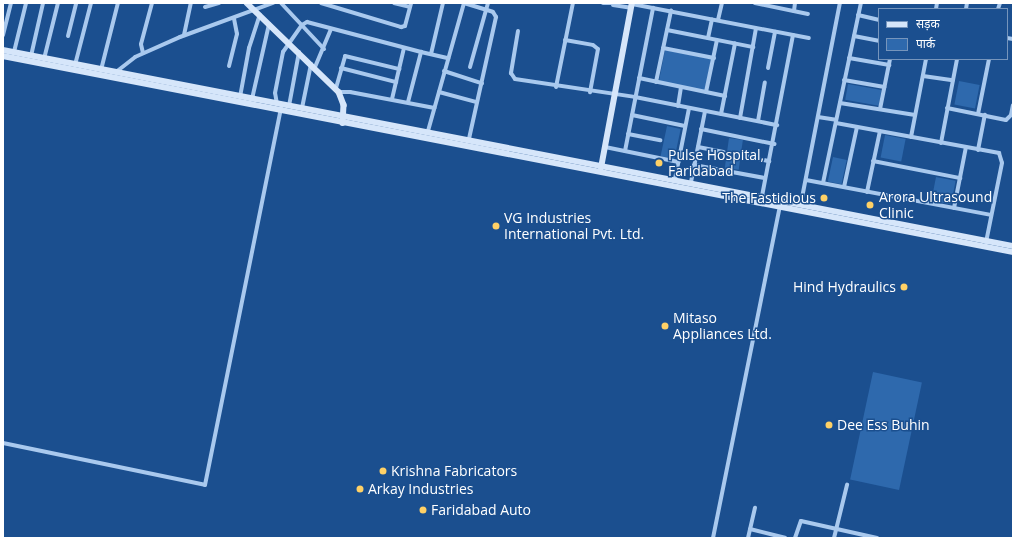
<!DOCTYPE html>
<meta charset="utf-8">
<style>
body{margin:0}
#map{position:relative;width:1016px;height:541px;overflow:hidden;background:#1b4f8f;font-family:"Open Sans","Noto Sans Devanagari",sans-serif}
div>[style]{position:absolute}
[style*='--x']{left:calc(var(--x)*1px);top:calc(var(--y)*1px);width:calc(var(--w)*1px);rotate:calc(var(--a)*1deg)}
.green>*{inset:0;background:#2e69ad;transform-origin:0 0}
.street>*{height:4px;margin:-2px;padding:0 2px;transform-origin:2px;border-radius:2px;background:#a9c9ee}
.secondary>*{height:5.5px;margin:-2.75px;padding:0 2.75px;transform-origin:2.75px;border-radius:2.75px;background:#d6e6fa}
.dots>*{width:11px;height:11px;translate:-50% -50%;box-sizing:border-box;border:2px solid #1b4f8f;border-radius:50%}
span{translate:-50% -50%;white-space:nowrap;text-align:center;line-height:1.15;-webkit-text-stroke:3px #1b4f8f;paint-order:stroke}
.poi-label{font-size:14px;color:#fff}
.left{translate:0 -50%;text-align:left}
.right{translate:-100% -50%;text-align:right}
.frame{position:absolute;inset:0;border:4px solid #fff;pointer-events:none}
.legend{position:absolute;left:878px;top:8px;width:130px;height:52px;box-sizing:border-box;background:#1b4f8f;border:1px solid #7695bc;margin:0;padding:5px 7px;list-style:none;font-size:12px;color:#fff}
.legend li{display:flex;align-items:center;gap:8px;height:20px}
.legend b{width:20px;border:1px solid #7695bc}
</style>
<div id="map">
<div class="green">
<i style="left:665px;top:50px;width:47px;height:32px;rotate:11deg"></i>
<i style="left:959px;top:81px;width:21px;height:24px;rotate:11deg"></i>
<i style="left:848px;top:84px;width:34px;height:16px;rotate:10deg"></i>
<i style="left:667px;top:126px;width:14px;height:31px;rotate:12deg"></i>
<i style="left:885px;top:135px;width:21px;height:23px;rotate:11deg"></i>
<i style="left:729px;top:138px;width:14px;height:30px;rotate:8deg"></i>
<i style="left:833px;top:157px;width:14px;height:25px;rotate:12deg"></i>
<i style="left:936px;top:177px;width:20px;height:24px;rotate:11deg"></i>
<i style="left:873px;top:372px;width:50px;height:110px;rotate:12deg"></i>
</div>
<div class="street">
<i style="--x:281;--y:3;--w:63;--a:46.9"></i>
<i style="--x:321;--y:3;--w:84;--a:16.7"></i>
<i style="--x:401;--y:27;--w:4;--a:-14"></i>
<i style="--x:405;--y:26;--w:24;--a:-75"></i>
<i style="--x:394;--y:3;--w:16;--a:14"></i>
<i style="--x:464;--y:3;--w:30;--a:17"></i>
<i style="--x:493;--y:12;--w:6;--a:59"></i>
<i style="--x:496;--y:17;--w:125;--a:102.5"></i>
<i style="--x:603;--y:3;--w:10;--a:0"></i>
<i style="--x:755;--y:3;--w:54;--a:11.7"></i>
<i style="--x:632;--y:4;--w:180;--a:10.9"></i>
<i style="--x:613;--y:5;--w:18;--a:9"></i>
<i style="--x:205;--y:7;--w:15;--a:-16"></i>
<i style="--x:936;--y:9;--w:6;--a:-81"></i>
<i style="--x:966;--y:9;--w:6;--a:-81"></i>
<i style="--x:998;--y:9;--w:6;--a:-72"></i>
<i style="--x:794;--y:11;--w:8;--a:-83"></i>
<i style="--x:858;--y:15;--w:22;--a:13"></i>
<i style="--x:718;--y:20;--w:17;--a:-77"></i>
<i style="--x:667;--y:30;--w:88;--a:11.2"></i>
<i style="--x:518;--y:31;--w:43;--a:99.5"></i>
<i style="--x:511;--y:73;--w:7;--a:56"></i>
<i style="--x:515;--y:79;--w:121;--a:8.5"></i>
<i style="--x:635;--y:97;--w:145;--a:11.2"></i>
<i style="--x:3;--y:35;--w:33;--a:-76"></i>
<i style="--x:184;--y:35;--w:33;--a:-78"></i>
<i style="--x:68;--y:36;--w:34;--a:-76"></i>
<i style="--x:854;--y:36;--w:25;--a:11"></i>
<i style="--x:708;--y:38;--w:19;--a:-78"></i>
<i style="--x:1007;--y:38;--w:6;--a:9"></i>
<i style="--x:565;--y:40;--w:28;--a:10"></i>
<i style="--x:593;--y:45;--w:6;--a:39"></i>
<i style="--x:598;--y:49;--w:44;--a:100.5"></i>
<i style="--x:663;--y:48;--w:52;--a:11.1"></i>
<i style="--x:14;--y:52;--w:50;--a:-76.2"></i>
<i style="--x:143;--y:53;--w:9;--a:-103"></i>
<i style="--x:141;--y:44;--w:42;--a:-75"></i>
<i style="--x:431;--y:54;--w:52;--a:-76.8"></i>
<i style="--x:31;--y:56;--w:54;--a:-77.2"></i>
<i style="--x:849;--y:58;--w:41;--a:9.9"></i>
<i style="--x:44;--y:59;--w:58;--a:-76"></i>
<i style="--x:75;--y:65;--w:64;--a:-75.5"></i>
<i style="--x:229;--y:66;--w:33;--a:-76"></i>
<i style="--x:237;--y:34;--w:16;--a:-101"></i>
<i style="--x:315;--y:67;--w:41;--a:-67.2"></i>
<i style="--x:470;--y:67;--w:66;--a:-74.3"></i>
<i style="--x:341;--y:68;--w:57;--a:14.3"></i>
<i style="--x:768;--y:68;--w:37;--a:-79"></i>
<i style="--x:101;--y:70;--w:69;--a:-75.8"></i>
<i style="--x:444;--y:71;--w:40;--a:18"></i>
<i style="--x:116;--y:72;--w:24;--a:-38"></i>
<i style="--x:135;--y:57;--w:49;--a:-24"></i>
<i style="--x:180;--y:37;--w:99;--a:-20.1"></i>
<i style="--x:923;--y:76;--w:30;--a:8"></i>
<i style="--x:639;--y:78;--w:88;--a:11.8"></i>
<i style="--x:844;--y:80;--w:41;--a:9.9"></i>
<i style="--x:656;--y:82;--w:73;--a:-78.1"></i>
<i style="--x:556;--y:87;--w:86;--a:-78.6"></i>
<i style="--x:336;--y:88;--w:33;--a:-74"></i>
<i style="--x:345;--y:56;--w:56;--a:13.5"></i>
<i style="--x:339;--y:92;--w:11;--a:0"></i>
<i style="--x:350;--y:92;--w:86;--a:10.7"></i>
<i style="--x:439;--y:92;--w:39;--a:15"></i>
<i style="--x:706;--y:92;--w:53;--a:-78.1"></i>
<i style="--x:240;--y:97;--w:50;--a:-79.6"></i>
<i style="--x:249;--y:48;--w:35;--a:-72"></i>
<i style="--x:252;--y:99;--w:77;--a:-77.2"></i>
<i style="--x:392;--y:99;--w:52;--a:-76.8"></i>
<i style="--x:408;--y:102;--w:52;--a:-75.4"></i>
<i style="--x:421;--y:52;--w:28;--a:13"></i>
<i style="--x:840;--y:103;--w:76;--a:9.1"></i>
<i style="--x:277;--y:104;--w:11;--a:-100"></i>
<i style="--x:275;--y:93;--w:42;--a:-79"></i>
<i style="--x:283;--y:52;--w:33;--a:-55"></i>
<i style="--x:302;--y:25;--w:6;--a:-31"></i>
<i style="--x:307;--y:22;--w:118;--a:14.7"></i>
<i style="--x:289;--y:106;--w:55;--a:-79.5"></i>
<i style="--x:678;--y:106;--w:19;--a:-81"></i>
<i style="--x:302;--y:108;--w:45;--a:-78.4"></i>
<i style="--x:947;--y:108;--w:60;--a:11.5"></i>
<i style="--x:1006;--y:120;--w:7;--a:-45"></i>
<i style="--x:1011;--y:115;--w:10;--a:-79"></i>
<i style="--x:880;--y:109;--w:51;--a:-78.7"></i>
<i style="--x:721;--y:114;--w:72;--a:-78.8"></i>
<i style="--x:978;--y:114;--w:56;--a:-78.7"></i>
<i style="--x:632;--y:115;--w:54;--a:11.7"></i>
<i style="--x:818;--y:117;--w:18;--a:9"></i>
<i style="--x:740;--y:118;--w:91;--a:-79.9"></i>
<i style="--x:758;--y:121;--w:39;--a:-80"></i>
<i style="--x:836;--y:123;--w:166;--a:10.4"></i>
<i style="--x:999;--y:153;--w:10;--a:73"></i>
<i style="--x:1002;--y:163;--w:81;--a:101.4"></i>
<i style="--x:701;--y:129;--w:75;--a:11.6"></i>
<i style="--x:428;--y:131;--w:133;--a:-74.3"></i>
<i style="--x:628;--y:134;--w:33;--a:11"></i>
<i style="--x:911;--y:137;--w:79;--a:-79.1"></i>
<i style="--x:941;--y:143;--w:86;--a:-79.2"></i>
<i style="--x:605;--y:147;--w:75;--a:11.6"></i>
<i style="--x:698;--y:147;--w:26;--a:11"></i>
<i style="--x:978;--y:150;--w:36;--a:-79"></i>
<i style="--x:625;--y:151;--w:146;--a:-78.9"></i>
<i style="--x:742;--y:155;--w:28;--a:13"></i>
<i style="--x:873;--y:161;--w:89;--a:11.1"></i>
<i style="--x:694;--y:165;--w:72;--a:10.4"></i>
<i style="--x:675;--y:179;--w:72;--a:-78.8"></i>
<i style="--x:806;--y:180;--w:188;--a:10.7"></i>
<i style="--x:691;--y:182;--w:72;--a:-78.8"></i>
<i style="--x:823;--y:183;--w:184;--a:-78.1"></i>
<i style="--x:844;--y:187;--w:61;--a:-77.8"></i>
<i style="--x:867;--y:192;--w:62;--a:-78"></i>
<i style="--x:762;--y:196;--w:164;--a:-79.1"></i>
<i style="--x:801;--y:203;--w:204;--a:-79"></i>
<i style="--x:954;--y:208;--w:62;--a:-78.9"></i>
<i style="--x:3;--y:443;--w:206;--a:11.7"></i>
<i style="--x:205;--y:485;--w:385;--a:-78.6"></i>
<i style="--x:750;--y:529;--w:36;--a:14"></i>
<i style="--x:713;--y:538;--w:340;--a:-78.6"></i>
<i style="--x:748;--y:538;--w:31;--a:-77"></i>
<i style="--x:795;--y:538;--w:18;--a:-71"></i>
<i style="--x:801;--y:521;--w:78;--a:12.6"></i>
<i style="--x:834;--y:538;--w:55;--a:-76.2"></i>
</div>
<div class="secondary">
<i style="--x:247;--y:3;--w:128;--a:44.1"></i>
<i style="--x:339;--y:92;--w:14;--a:69"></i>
<i style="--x:344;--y:105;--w:18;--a:93"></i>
<i style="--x:3;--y:50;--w:1029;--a:10.98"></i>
<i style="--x:3;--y:56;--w:1029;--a:10.98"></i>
<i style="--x:601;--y:168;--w:168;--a:-79.4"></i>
</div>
<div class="dots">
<i style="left:659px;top:163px;background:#ffd166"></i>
<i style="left:824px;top:198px;background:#ffd166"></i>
<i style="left:870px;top:205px;background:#ffd166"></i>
<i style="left:496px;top:226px;background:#ffd166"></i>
<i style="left:904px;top:287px;background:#ffd166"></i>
<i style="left:665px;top:326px;background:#ffd166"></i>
<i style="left:829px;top:425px;background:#ffd166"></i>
<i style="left:383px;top:471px;background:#ffd166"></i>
<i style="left:360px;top:489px;background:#ffd166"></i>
<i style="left:423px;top:510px;background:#ffd166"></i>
</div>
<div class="poi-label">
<span class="left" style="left:668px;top:163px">Pulse Hospital,<br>Faridabad</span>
<span class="left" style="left:879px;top:205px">Arora Ultrasound<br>Clinic</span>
<span class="right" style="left:816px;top:198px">The Fastidious</span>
<span class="left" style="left:504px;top:226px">VG Industries<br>International Pvt. Ltd.</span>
<span class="right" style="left:896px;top:287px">Hind Hydraulics</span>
<span class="left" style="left:673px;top:326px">Mitaso<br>Appliances Ltd.</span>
<span class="left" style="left:837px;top:425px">Dee Ess Buhin</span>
<span class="left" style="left:391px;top:471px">Krishna Fabricators</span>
<span class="left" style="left:368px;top:489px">Arkay Industries</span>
<span class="left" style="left:431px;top:510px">Faridabad Auto</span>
</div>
<div class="frame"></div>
<ul class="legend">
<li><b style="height:5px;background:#d6e6fa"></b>सड़क</li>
<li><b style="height:11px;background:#2e69ad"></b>पार्क</li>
</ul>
</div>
